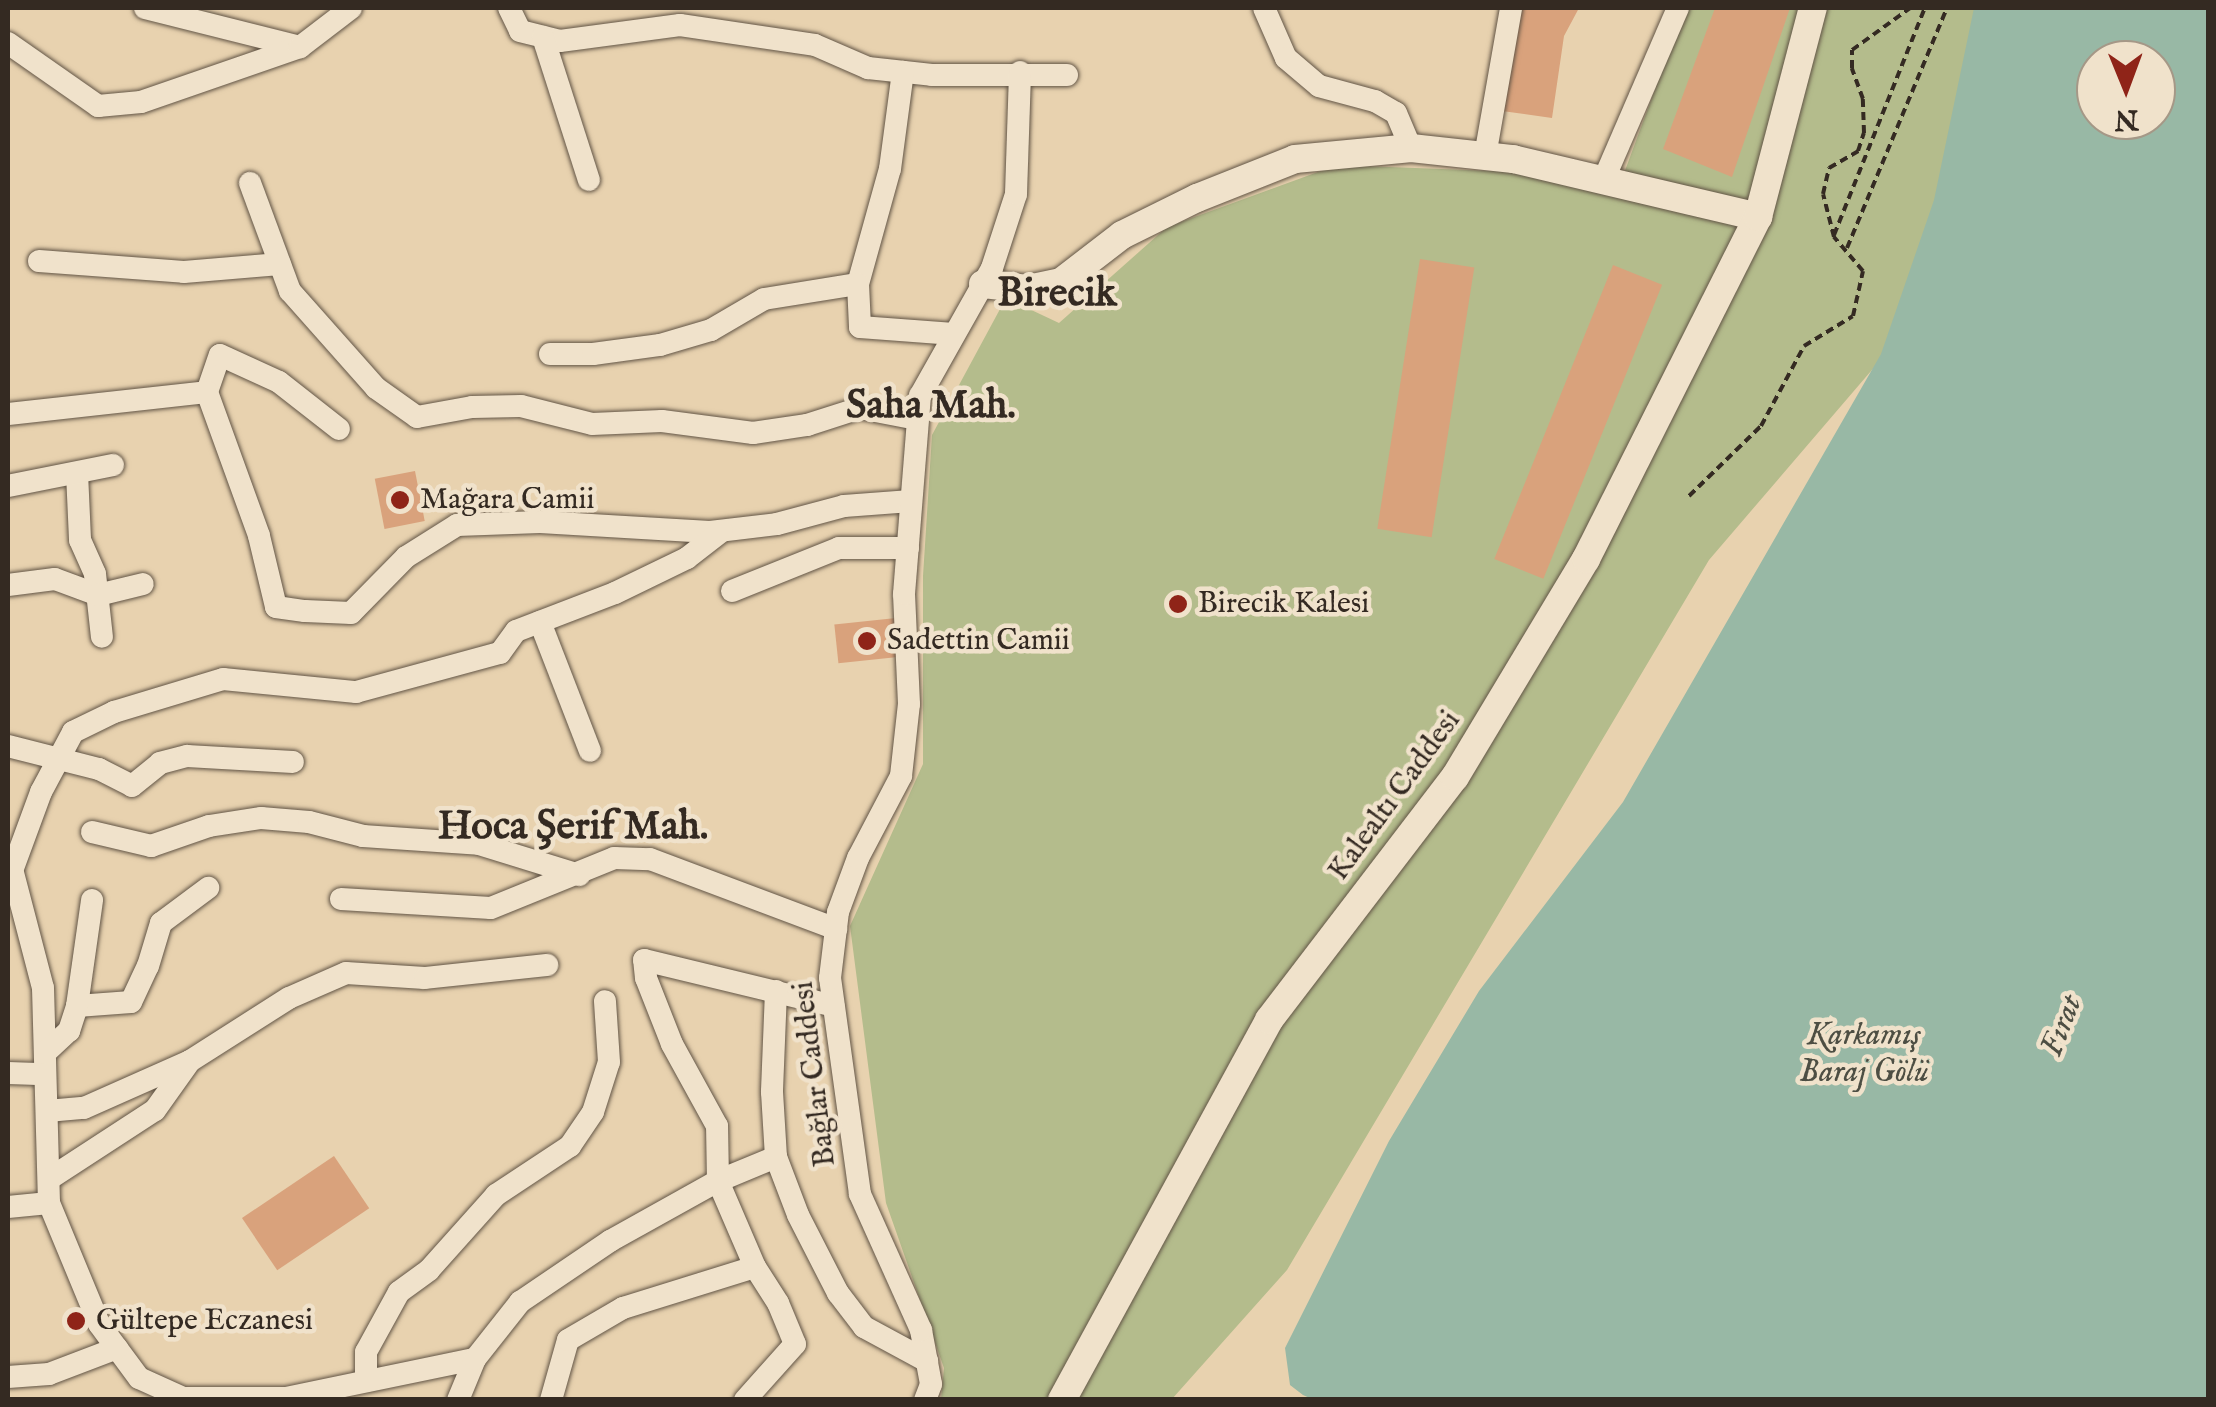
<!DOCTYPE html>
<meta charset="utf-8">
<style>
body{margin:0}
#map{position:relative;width:2216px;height:1407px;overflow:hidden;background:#e8d2af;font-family:"IM FELL English",serif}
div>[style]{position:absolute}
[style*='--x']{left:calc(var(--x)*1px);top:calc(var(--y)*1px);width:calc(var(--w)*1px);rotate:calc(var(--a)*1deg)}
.green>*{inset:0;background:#b4bc8c}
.water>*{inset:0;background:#98b8a5}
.building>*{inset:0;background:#d9a27c;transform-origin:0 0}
.path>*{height:4px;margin-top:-2px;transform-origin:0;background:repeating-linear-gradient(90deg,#342a22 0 8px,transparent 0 13px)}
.roads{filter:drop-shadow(0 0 2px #615445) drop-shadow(0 0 2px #615445)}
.minor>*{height:22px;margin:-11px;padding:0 11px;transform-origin:11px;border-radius:11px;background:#f0e2cb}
.tertiary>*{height:28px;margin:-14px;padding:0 14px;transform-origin:14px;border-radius:14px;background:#f0e2cb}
.dots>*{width:28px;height:28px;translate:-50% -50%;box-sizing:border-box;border:5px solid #f0e2cb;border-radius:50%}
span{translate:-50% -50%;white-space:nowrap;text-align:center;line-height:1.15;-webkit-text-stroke:9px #f0e2cb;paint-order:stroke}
.poi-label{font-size:30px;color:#342a22}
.left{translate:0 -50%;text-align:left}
.street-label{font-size:30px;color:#342a22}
.water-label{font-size:32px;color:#4d4e43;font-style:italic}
.district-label{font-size:40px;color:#342a22;font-weight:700}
.frame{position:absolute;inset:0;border:10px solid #342a22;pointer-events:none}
.north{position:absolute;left:2076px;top:40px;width:100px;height:100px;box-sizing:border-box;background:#f0e2cb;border:2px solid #a59887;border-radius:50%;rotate:179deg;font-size:28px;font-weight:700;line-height:40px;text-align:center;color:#342a22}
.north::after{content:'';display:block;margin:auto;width:35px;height:45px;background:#8f2418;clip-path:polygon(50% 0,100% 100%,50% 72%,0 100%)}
</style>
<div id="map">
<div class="green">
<i style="clip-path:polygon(1685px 8px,2091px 8px,1937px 294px,1709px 560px,1287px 1270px,1172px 1399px,941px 1399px,944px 1368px,886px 1203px,850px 926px,923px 764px,923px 576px,932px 435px,1006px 298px,1059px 323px,1167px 227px,1337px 165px,1623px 176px)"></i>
</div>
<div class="water">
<i style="clip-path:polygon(evenodd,1974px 8px,2208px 8px,2208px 1399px,1314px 1400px,1303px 1395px,1290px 1385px,1285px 1348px,1389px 1141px,1479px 991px,1623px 802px,1881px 354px,1934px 200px,1974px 8px,2096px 60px,2156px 60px,2156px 120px,2096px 120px,2096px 60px)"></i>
</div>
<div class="building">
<i style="clip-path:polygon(1522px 8px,1579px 8px,1564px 36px,1552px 118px,1502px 111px)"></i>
<i style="clip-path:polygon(1715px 8px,1790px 8px,1732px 177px,1663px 149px)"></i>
<i style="left:1420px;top:259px;width:55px;height:273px;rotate:9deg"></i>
<i style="left:1613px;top:265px;width:53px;height:317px;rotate:22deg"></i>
<i style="left:415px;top:471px;width:51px;height:41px;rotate:79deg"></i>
<i style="left:896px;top:618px;width:39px;height:62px;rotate:84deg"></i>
<i style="left:334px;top:1156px;width:63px;height:111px;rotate:56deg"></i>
</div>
<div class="path">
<i style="--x:1834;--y:235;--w:245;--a:-68.2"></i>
<i style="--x:1847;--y:248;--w:260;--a:-67.4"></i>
<i style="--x:1689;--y:496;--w:100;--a:-44.2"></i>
<i style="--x:1761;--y:426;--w:91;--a:-61.7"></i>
<i style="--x:1804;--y:346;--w:57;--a:-31.5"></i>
<i style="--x:1853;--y:316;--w:46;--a:-77.5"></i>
<i style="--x:1863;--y:271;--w:45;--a:-130.5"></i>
<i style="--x:1834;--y:237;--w:44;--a:-104.3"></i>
<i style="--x:1823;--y:194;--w:27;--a:-77"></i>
<i style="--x:1829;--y:168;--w:34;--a:-30"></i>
<i style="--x:1858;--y:151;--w:19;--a:-72"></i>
<i style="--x:1864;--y:133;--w:34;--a:-92"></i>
<i style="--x:1863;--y:99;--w:33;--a:-110"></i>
<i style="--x:1852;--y:68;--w:18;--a:-90"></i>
<i style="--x:1852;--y:50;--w:72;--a:-35.9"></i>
</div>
<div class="roads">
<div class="minor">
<i style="--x:145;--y:8;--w:160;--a:14.1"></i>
<i style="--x:509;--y:8;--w:25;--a:64"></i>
<i style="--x:520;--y:31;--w:41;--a:14"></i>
<i style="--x:560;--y:41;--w:121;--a:-7.6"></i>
<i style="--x:680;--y:25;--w:136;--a:8.4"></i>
<i style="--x:815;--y:45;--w:58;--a:23.5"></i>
<i style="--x:868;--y:68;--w:64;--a:6.2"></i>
<i style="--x:932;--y:75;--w:135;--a:0"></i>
<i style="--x:1264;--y:8;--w:55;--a:66.3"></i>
<i style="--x:1286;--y:58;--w:43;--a:40.3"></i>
<i style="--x:1319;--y:86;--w:58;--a:15"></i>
<i style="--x:1375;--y:101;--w:24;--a:30"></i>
<i style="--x:1396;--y:113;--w:38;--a:67"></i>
<i style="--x:543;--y:37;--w:150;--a:72.2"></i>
<i style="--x:8;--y:43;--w:110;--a:35"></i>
<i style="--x:98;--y:106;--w:43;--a:-5.3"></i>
<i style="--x:141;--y:102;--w:168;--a:-19.1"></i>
<i style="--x:300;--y:47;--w:64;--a:-37.4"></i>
<i style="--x:1485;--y:156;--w:150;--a:-80"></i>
<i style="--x:1604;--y:179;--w:186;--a:-66.6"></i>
<i style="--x:250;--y:183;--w:115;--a:69.7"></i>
<i style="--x:290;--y:291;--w:130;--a:48.4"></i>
<i style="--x:376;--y:388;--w:50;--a:35.3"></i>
<i style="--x:417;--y:417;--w:56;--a:-10.3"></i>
<i style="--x:472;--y:407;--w:49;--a:-1.2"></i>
<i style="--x:521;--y:406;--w:73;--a:14.2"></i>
<i style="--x:592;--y:424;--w:70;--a:-2.5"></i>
<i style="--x:662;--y:421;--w:92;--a:7.5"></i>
<i style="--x:753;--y:433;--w:55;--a:-8.4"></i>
<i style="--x:807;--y:425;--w:56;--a:-17.8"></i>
<i style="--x:860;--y:408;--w:58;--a:10.9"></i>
<i style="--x:39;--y:261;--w:145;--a:4.3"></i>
<i style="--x:184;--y:272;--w:96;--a:-4.8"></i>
<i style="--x:858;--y:284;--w:119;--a:-74.5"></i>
<i style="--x:890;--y:169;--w:98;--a:-82.4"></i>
<i style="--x:550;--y:354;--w:43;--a:0"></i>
<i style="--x:593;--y:354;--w:68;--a:-7.7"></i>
<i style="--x:660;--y:345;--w:53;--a:-16.4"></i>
<i style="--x:711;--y:330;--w:61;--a:-30.3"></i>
<i style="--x:764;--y:299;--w:95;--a:-9.1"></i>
<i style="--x:858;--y:284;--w:43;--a:87.3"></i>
<i style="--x:860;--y:327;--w:94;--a:4.3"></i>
<i style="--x:207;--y:392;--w:39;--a:-71"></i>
<i style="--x:220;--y:355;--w:65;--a:24.6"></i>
<i style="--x:279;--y:382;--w:76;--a:38.1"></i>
<i style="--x:8;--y:414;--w:200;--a:-6.3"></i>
<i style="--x:207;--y:392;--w:153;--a:70.1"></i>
<i style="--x:259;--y:536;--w:73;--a:76.5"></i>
<i style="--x:276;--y:607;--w:29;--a:8"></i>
<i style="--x:305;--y:611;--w:46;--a:2.5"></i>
<i style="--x:351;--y:613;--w:78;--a:-45.5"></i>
<i style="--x:406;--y:557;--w:60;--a:-32.1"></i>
<i style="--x:457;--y:525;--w:83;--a:-2.1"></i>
<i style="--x:540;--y:522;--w:170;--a:3.4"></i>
<i style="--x:710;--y:532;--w:67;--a:-6.8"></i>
<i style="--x:777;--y:524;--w:69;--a:-15"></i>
<i style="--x:844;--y:506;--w:67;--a:-4.3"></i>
<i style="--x:77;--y:473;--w:67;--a:87.4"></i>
<i style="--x:80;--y:540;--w:37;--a:66"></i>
<i style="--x:95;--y:574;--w:63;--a:83.7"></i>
<i style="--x:8;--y:486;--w:107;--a:-11.3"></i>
<i style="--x:8;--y:585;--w:47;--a:-7.3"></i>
<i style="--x:55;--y:579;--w:46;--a:20.4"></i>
<i style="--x:98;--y:595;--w:46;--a:-13.7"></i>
<i style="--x:732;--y:591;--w:115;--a:-21.9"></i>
<i style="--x:839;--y:548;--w:69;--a:0"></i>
<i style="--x:540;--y:622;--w:138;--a:68.8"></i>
<i style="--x:8;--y:746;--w:94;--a:14.2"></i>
<i style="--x:99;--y:769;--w:37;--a:27"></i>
<i style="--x:132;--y:786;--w:36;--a:-39"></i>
<i style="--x:160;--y:763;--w:28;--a:-15"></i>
<i style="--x:187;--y:756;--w:106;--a:3.2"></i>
<i style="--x:92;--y:832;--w:61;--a:13.3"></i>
<i style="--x:151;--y:846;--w:61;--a:-19"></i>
<i style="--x:209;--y:826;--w:53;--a:-8.7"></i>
<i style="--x:261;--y:818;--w:48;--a:4.8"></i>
<i style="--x:309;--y:822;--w:56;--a:14.5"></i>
<i style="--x:363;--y:836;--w:116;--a:3.9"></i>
<i style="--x:479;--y:844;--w:105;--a:17.2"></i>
<i style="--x:8;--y:865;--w:6;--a:45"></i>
<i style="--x:12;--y:869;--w:123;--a:75.4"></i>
<i style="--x:43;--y:988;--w:215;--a:88.4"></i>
<i style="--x:49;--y:1203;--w:131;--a:67.5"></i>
<i style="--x:99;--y:1324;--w:67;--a:53.5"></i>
<i style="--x:139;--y:1378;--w:48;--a:24.4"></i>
<i style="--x:183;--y:1398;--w:103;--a:0"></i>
<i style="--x:286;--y:1398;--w:193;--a:-11.7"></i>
<i style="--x:9;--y:879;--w:93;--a:-69.8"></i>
<i style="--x:41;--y:792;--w:68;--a:-61.9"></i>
<i style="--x:73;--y:732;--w:46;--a:-26"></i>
<i style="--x:114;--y:712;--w:114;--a:-16.8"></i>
<i style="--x:223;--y:679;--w:134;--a:5.6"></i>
<i style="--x:356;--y:692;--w:149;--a:-15.2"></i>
<i style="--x:500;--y:653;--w:27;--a:-54"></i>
<i style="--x:516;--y:631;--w:106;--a:-21"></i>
<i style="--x:615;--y:593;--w:80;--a:-25.9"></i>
<i style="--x:687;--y:558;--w:44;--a:-37.6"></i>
<i style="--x:341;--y:899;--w:150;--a:3.4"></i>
<i style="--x:491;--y:908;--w:133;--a:-22.1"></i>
<i style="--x:614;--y:858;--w:36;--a:2"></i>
<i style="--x:650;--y:859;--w:199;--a:20.6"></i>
<i style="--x:776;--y:991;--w:101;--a:92.3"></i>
<i style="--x:772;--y:1092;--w:65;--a:86.5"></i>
<i style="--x:776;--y:1157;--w:62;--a:69.2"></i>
<i style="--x:798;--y:1215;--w:88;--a:62.9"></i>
<i style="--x:838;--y:1293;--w:43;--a:52.6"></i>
<i style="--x:864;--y:1327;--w:72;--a:28.4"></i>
<i style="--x:77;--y:1006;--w:54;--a:-4.2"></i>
<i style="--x:131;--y:1002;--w:40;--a:-65"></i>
<i style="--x:148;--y:966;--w:45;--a:-73.2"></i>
<i style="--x:161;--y:923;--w:59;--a:-36.7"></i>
<i style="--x:45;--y:1053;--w:33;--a:-43"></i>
<i style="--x:69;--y:1031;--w:26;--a:-72"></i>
<i style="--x:77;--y:1006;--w:107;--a:-81.9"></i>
<i style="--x:8;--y:1073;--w:37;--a:2"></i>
<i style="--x:47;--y:1111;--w:37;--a:-5"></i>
<i style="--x:84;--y:1108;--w:114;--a:-23.9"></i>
<i style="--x:49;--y:1179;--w:126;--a:-33.1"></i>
<i style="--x:155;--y:1110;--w:60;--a:-54.5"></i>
<i style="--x:190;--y:1061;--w:117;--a:-32.5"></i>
<i style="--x:289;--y:998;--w:62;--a:-23.7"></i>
<i style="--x:346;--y:973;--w:79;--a:3.6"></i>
<i style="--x:425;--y:978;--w:123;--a:-6.1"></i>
<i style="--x:8;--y:1207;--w:41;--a:-5.6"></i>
<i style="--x:8;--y:1377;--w:41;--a:-4.2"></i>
<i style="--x:49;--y:1374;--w:73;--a:-20.9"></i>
<i style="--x:366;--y:1381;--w:29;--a:-90"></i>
<i style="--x:366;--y:1352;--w:68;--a:-61.2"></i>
<i style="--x:399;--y:1292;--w:37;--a:-36"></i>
<i style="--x:429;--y:1270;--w:101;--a:-48.2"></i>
<i style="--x:496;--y:1195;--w:89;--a:-33.5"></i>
<i style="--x:570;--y:1146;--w:41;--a:-55.9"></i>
<i style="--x:593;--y:1112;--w:52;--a:-72.3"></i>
<i style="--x:609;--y:1062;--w:61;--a:-93.8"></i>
<i style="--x:458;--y:1400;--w:44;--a:-67.5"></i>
<i style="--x:475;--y:1359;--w:73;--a:-51.7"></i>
<i style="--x:520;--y:1302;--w:109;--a:-34.1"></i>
<i style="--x:610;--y:1241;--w:124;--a:-29.1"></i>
<i style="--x:718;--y:1181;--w:63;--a:-22.5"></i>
<i style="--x:551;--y:1400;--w:62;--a:-74.2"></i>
<i style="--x:568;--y:1340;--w:64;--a:-30.2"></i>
<i style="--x:623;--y:1308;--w:138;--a:-17.3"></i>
<i style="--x:745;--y:1400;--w:75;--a:-48.2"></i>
<i style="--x:795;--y:1344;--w:44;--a:-112.5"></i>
<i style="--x:778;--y:1303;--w:43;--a:-122.6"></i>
<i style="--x:755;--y:1267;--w:94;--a:-113.3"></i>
<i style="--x:718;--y:1181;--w:55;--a:-91"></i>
<i style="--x:717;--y:1126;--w:94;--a:-118.8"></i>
<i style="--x:672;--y:1044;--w:71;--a:-111.5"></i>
<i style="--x:646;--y:978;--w:18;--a:-96"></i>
<i style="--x:644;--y:960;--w:195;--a:13.6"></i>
<i style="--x:925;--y:1400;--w:17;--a:-69"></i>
<i style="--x:931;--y:1384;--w:55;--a:-100.5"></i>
<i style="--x:921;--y:1330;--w:149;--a:-114.2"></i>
<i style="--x:860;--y:1194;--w:218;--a:-97.9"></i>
<i style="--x:830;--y:978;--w:66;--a:-83.1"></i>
<i style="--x:838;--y:912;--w:58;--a:-69.7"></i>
<i style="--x:858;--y:858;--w:93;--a:-62.3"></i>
<i style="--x:901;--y:776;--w:72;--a:-83.7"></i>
<i style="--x:909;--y:704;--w:110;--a:-92.6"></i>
<i style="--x:904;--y:594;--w:199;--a:-85.4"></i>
<i style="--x:920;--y:396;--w:147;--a:-60.6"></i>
<i style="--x:992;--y:268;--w:78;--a:-72"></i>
<i style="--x:1016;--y:194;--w:122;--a:-88.1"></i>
</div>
<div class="tertiary">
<i style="--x:983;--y:284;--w:45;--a:6.3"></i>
<i style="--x:1028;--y:289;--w:34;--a:-12"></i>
<i style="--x:1061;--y:282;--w:77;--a:-37.6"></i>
<i style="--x:1122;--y:235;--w:84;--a:-26.3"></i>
<i style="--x:1197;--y:198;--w:105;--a:-21.7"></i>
<i style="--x:1295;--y:159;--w:117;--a:-5.4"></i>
<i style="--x:1411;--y:148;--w:103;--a:6.2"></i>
<i style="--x:1513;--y:159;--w:252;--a:13.3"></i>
<i style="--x:1062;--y:1400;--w:433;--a:-61.4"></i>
<i style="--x:1269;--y:1020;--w:306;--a:-52.6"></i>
<i style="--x:1455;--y:777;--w:254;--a:-59"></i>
<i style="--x:1586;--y:559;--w:383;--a:-63.3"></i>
<i style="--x:1758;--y:217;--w:216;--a:-75.3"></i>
</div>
</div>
<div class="dots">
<i style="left:400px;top:500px;background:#8f2418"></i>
<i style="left:1178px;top:604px;background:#8f2418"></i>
<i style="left:867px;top:641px;background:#8f2418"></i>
<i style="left:76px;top:1321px;background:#8f2418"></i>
</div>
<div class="poi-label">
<span class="left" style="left:420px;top:500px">Mağara Camii</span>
<span class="left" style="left:1198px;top:604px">Birecik Kalesi</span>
<span class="left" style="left:887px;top:641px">Sadettin Camii</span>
<span class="left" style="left:96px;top:1321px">Gültepe Eczanesi</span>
</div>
<div class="street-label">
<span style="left:1395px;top:796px;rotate:-54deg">Kalealtı Caddesi</span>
<span style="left:815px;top:1074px;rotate:-97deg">Bağlar Caddesi</span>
</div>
<div class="water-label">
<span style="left:2063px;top:1026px;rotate:-69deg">Fırat</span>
<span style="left:1864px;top:1055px">Karkamış<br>Baraj Gölü</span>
</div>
<div class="district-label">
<span style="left:1057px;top:295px">Birecik</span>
<span style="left:931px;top:407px">Saha Mah.</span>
<span style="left:573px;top:828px">Hoca Şerif Mah.</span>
</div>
<div class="frame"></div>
<div class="north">N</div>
</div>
